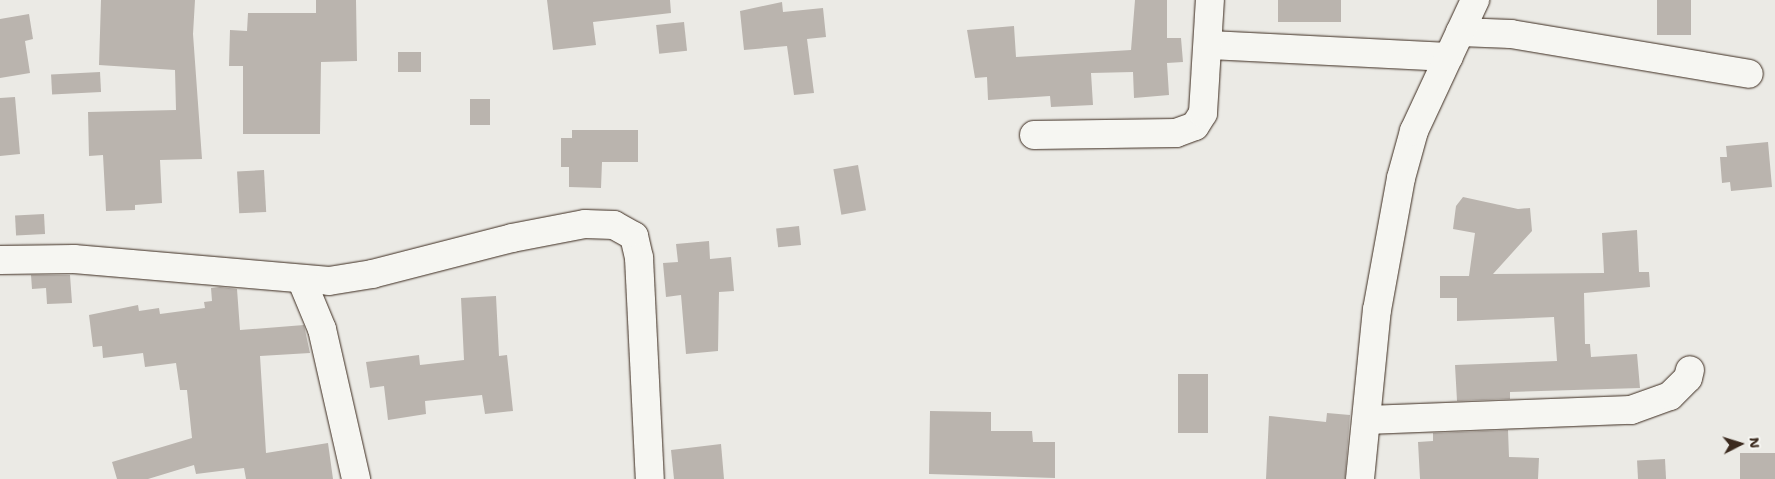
<!DOCTYPE html>
<style>
body{margin:0}
#map{position:relative;width:1775px;height:479px;overflow:hidden;background:#ebeae5;font-family:"Shantell Sans",sans-serif}
div>[style]{position:absolute}
[style*='--x']{left:calc(var(--x)*1px);top:calc(var(--y)*1px);width:calc(var(--w)*1px);rotate:calc(var(--a)*1deg)}
.building>*{inset:0;background:#bab4ae;transform-origin:0 0}
.roads{filter:drop-shadow(0 0 1px #3b2a1e) drop-shadow(0 0 1px #3b2a1e)}
.minor>*{height:28px;margin:-14px;padding:0 14px;transform-origin:14px;border-radius:14px;background:#f6f6f2}
span{translate:-50% -50%;white-space:nowrap;text-align:center;line-height:1.15;-webkit-text-stroke:5px #f6f6f2;paint-order:stroke}
.north{position:absolute;left:1715px;top:419px;width:50px;height:50px;-webkit-text-stroke:4px #f6f6f2;paint-order:stroke;rotate:85deg;font-size:14px;font-weight:700;line-height:20px;text-align:center;color:#3b2a1e}
.north::after{content:'';display:block;margin:auto;width:18px;height:22px;background:#3b2a1e;clip-path:polygon(50% 0,100% 100%,50% 72%,0 100%)}
</style>
<div id="map">
<div class="building">
<i style="clip-path:polygon(101px 0,195px 0,193px 34px,202px 159px,160px 160px,162px 203px,135px 205px,135px 210px,106px 211px,103px 155px,89px 156px,88px 112px,176px 110px,175px 70px,99px 65px)"></i>
<i style="clip-path:polygon(316px 0,356px 0,357px 61px,321px 62px,320px 134px,243px 134px,243px 66px,229px 66px,230px 30px,247px 31px,248px 13px,316px 13px)"></i>
<i style="clip-path:polygon(547px 0,670px 0,671px 13px,593px 22px,596px 45px,553px 50px)"></i>
<i style="clip-path:polygon(1135px 0,1167px 0,1167px 38px,1181px 38px,1183px 62px,1167px 63px,1169px 95px,1134px 98px,1133px 72px,1091px 73px,1093px 105px,1051px 107px,1050px 96px,988px 100px,987px 77px,975px 78px,967px 30px,1014px 26px,1016px 57px,1131px 50px)"></i>
<i style="left:1278px;top:0;width:63px;height:22px"></i>
<i style="left:1657px;top:0;width:34px;height:35px"></i>
<i style="clip-path:polygon(782px 2px,783px 12px,823px 8px,826px 37px,807px 39px,814px 93px,794px 95px,787px 46px,744px 50px,740px 11px)"></i>
<i style="clip-path:polygon(29px 14px,33px 39px,25px 41px,30px 73px,0 78px,0 19px)"></i>
<i style="left:684px;top:22px;width:29px;height:28px;rotate:84deg"></i>
<i style="left:421px;top:52px;width:20px;height:23px;rotate:90deg"></i>
<i style="left:100px;top:72px;width:20px;height:49px;rotate:87deg"></i>
<i style="clip-path:polygon(15px 97px,20px 154px,0 156px,0 98px)"></i>
<i style="left:470px;top:99px;width:20px;height:26px"></i>
<i style="clip-path:polygon(572px 130px,638px 130px,638px 162px,602px 162px,601px 188px,569px 187px,569px 167px,561px 167px,561px 138px,572px 138px)"></i>
<i style="clip-path:polygon(1768px 142px,1772px 187px,1731px 191px,1730px 182px,1722px 183px,1720px 157px,1727px 157px,1726px 146px)"></i>
<i style="left:858px;top:165px;width:46px;height:25px;rotate:80deg"></i>
<i style="left:264px;top:170px;width:42px;height:27px;rotate:87deg"></i>
<i style="clip-path:polygon(1463px 197px,1518px 209px,1530px 208px,1532px 231px,1493px 274px,1604px 273px,1602px 233px,1637px 230px,1639px 272px,1649px 272px,1650px 287px,1584px 293px,1585px 344px,1590px 344px,1591px 357px,1637px 354px,1640px 388px,1510px 392px,1510px 399px,1457px 401px,1455px 365px,1557px 361px,1554px 317px,1457px 321px,1457px 298px,1440px 298px,1440px 276px,1469px 276px,1475px 233px,1453px 229px,1456px 206px)"></i>
<i style="left:44px;top:214px;width:20px;height:29px;rotate:87deg"></i>
<i style="left:799px;top:226px;width:19px;height:23px;rotate:84deg"></i>
<i style="clip-path:polygon(709px 241px,710px 259px,731px 257px,734px 291px,719px 292px,718px 351px,686px 354px,681px 295px,666px 297px,663px 263px,678px 262px,676px 244px)"></i>
<i style="clip-path:polygon(31px 275px,70px 275px,72px 303px,47px 304px,46px 288px,32px 289px)"></i>
<i style="clip-path:polygon(220px 287px,237px 289px,240px 330px,304px 325px,310px 353px,260px 356px,266px 453px,328px 443px,333px 479px,246px 479px,244px 468px,196px 474px,194px 465px,148px 479px,117px 479px,112px 462px,192px 438px,187px 390px,180px 390px,176px 363px,145px 367px,143px 353px,103px 358px,102px 346px,93px 347px,89px 315px,138px 305px,139px 311px,159px 308px,160px 314px,205px 308px,204px 302px,212px 301px,211px 288px)"></i>
<i style="clip-path:polygon(496px 296px,499px 356px,507px 355px,513px 411px,485px 414px,482px 395px,425px 401px,426px 414px,388px 420px,384px 386px,370px 388px,366px 362px,419px 355px,420px 365px,464px 360px,461px 298px)"></i>
<i style="left:1178px;top:374px;width:30px;height:59px"></i>
<i style="clip-path:polygon(930px 411px,991px 412px,991px 431px,1032px 431px,1033px 442px,1055px 442px,1055px 478px,929px 474px)"></i>
<i style="clip-path:polygon(1327px 413px,1350px 415px,1345px 479px,1266px 479px,1269px 416px,1326px 422px)"></i>
<i style="clip-path:polygon(1508px 430px,1509px 457px,1539px 458px,1538px 479px,1420px 479px,1418px 442px,1433px 441px,1433px 433px)"></i>
<i style="clip-path:polygon(721px 444px,724px 479px,674px 479px,671px 450px)"></i>
<i style="left:1775px;top:453px;width:26px;height:35px;rotate:90deg"></i>
<i style="left:1665px;top:459px;width:20px;height:28px;rotate:87deg"></i>
</div>
<div class="roads">
<div class="minor">
<i style="--x:1460;--y:32;--w:51;--a:2.2"></i>
<i style="--x:1511;--y:34;--w:241;--a:9.5"></i>
<i style="--x:1210;--y:45;--w:239;--a:2.9"></i>
<i style="--x:1034;--y:135;--w:142;--a:-0.8"></i>
<i style="--x:1176;--y:133;--w:20;--a:-20"></i>
<i style="--x:1195;--y:126;--w:15;--a:-58"></i>
<i style="--x:1203;--y:113;--w:113;--a:-86.5"></i>
<i style="--x:0;--y:260;--w:74;--a:-0.8"></i>
<i style="--x:74;--y:259;--w:256;--a:4.9"></i>
<i style="--x:329;--y:281;--w:44;--a:-9.2"></i>
<i style="--x:372;--y:274;--w:145;--a:-14.4"></i>
<i style="--x:512;--y:238;--w:74;--a:-10.9"></i>
<i style="--x:585;--y:224;--w:29;--a:2"></i>
<i style="--x:614;--y:225;--w:23;--a:29"></i>
<i style="--x:634;--y:236;--w:23;--a:77"></i>
<i style="--x:639;--y:258;--w:221;--a:87.2"></i>
<i style="--x:302;--y:281;--w:52;--a:67.4"></i>
<i style="--x:322;--y:329;--w:154;--a:77.2"></i>
<i style="--x:1367;--y:420;--w:264;--a:-2.2"></i>
<i style="--x:1631;--y:410;--w:41;--a:-19.7"></i>
<i style="--x:1670;--y:396;--w:25;--a:-45"></i>
<i style="--x:1688;--y:378;--w:8;--a:-76"></i>
<i style="--x:1360;--y:479;--w:170;--a:-84.3"></i>
<i style="--x:1377;--y:310;--w:134;--a:-79.7"></i>
<i style="--x:1401;--y:178;--w:49;--a:-74.5"></i>
<i style="--x:1414;--y:131;--w:145;--a:-65"></i>
</div>
</div>
<div class="north">N</div>
</div>
